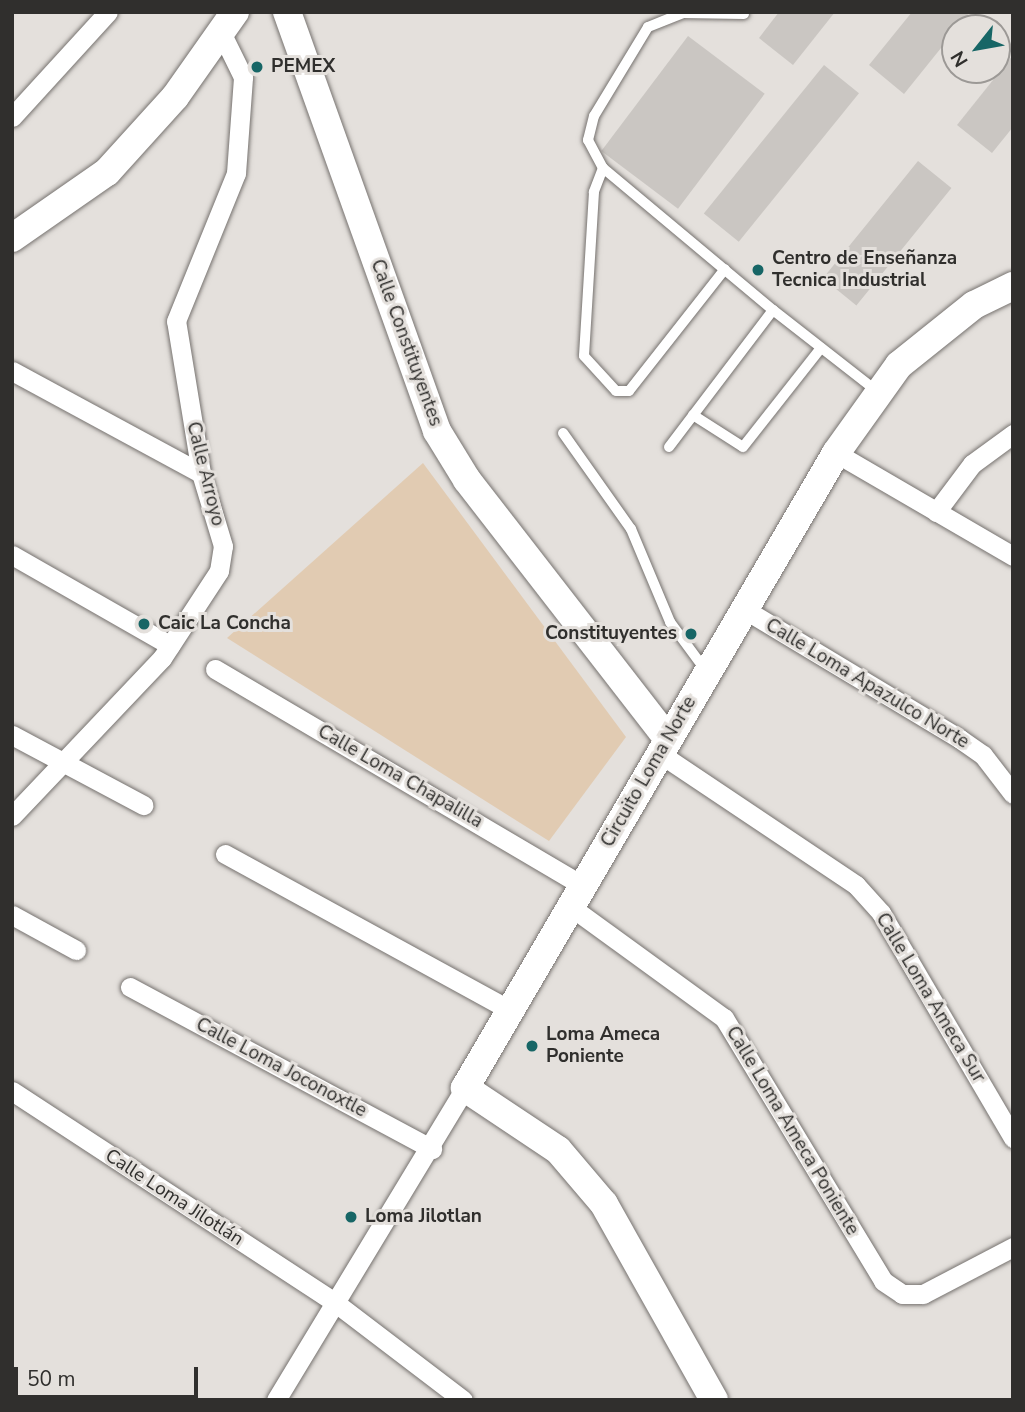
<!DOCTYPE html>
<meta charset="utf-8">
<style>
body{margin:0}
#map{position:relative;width:1025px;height:1412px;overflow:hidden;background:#e4e0dc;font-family:"Nunito Sans",sans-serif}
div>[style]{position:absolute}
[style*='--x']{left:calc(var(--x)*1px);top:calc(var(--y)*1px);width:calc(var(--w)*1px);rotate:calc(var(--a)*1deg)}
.green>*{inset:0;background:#e1cbb2}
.building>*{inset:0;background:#cac6c2;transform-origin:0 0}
.roads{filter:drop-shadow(0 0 2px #76726f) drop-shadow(0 0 2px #76726f)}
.lane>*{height:10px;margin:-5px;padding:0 5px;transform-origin:5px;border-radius:5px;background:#fff}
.street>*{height:19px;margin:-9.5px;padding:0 9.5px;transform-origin:9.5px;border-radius:9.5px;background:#fff}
.secondary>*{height:28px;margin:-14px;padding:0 14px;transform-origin:14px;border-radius:14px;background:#fff}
.dots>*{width:19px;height:19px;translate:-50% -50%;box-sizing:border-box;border:4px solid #e4e0dc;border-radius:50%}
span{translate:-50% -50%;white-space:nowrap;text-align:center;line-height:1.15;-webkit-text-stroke:6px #e4e0dc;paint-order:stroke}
.poi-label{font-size:19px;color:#302f2d;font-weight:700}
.left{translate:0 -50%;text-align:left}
.right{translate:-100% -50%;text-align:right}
.street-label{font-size:19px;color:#302f2d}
.frame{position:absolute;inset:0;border:14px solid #302f2d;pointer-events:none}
.north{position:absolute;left:941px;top:14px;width:70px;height:70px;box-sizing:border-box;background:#e4e0dc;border:2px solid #9c9996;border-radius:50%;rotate:239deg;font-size:19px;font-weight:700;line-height:28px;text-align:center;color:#302f2d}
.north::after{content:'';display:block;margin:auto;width:24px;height:32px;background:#176666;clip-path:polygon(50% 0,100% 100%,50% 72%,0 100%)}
.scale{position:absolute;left:14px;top:1367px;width:184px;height:32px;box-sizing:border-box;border:4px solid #302f2d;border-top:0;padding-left:9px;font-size:21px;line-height:24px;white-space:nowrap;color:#302f2d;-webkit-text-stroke:5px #e4e0dc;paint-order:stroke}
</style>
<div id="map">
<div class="green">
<i style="clip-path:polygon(423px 463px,626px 737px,549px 841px,227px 638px)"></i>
</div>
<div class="building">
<i style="clip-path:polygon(779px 12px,835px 12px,793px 65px,759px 38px)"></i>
<i style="clip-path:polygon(912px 12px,970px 12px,904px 94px,869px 65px)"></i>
<i style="left:688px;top:36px;width:96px;height:144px;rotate:37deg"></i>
<i style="clip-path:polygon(1013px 55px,1013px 127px,992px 153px,957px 125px)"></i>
<i style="left:824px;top:65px;width:45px;height:191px;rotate:39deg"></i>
<i style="left:918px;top:161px;width:43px;height:151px;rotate:39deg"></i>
</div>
<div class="roads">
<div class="lane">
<i style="--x:744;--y:14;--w:61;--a:-179.1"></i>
<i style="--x:683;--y:13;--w:38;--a:158"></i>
<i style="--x:648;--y:27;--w:104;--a:121.2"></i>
<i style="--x:594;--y:116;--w:25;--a:104"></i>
<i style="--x:588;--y:140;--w:32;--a:62"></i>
<i style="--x:603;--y:168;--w:222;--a:39.9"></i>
<i style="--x:603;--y:168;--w:26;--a:111"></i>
<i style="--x:594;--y:192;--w:164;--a:93.5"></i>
<i style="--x:584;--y:356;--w:47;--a:47.6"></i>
<i style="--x:616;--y:391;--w:13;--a:0"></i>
<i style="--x:629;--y:391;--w:155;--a:-51.8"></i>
<i style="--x:693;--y:415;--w:59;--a:32.6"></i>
<i style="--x:743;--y:447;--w:126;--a:-51.8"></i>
<i style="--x:563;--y:433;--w:118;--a:54.7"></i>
<i style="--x:631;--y:529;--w:101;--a:67.2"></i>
<i style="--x:670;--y:622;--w:61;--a:53.7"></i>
<i style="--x:669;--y:447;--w:172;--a:-52.8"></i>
<i style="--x:773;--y:310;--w:133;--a:38"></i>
</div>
<div class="street">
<i style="--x:12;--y:117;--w:142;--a:-47.6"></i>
<i style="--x:12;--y:371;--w:215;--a:28.4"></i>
<i style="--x:836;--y:453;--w:205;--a:30.2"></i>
<i style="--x:936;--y:512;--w:60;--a:-53.1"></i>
<i style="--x:972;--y:464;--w:51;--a:-36.2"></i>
<i style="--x:12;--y:555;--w:182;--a:29.7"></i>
<i style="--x:744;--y:609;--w:252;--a:31"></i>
<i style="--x:960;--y:739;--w:28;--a:35"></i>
<i style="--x:983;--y:755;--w:49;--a:52.4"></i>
<i style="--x:215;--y:669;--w:428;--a:30.5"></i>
<i style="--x:12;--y:735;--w:149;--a:28.1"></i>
<i style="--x:659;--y:753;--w:237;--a:33.8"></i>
<i style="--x:856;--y:885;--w:38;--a:48"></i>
<i style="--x:881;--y:913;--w:261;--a:59.6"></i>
<i style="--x:12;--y:816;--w:218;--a:-46.5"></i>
<i style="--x:162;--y:658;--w:104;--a:-56.8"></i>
<i style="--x:219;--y:571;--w:25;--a:-81"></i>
<i style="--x:223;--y:546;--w:76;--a:-106.8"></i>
<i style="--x:201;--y:473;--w:154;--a:-99.3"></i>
<i style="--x:176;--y:321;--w:160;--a:-67.9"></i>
<i style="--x:236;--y:173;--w:96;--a:-85.8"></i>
<i style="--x:243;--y:77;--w:50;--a:-116.1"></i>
<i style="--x:225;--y:854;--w:325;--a:28.7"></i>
<i style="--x:571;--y:907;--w:189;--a:36"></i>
<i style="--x:724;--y:1018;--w:307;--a:58.8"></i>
<i style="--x:883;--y:1281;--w:23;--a:34"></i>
<i style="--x:902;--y:1294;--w:21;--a:0"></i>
<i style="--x:923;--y:1294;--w:102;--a:-27.6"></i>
<i style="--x:12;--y:915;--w:73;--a:28.7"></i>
<i style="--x:130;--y:987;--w:343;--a:28.2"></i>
<i style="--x:12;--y:1091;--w:389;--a:33.2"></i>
<i style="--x:337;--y:1304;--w:158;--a:37.3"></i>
<i style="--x:276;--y:1400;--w:365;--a:-58.8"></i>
</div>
<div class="secondary">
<i style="--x:287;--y:12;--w:445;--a:70.3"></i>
<i style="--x:437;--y:431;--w:57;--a:58.5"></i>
<i style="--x:467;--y:480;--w:326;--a:52.2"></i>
<i style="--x:12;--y:238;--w:116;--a:-34.8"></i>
<i style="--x:107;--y:172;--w:101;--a:-47.8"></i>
<i style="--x:175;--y:97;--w:104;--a:-54.8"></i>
<i style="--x:714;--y:1400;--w:225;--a:-119.3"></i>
<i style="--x:604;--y:1204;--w:71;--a:-130.4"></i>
<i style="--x:558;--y:1150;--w:112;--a:-146.3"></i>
<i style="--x:465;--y:1088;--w:735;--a:-59.7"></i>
<i style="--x:836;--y:453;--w:108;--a:-54.4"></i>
<i style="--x:899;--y:365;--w:96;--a:-38.7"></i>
<i style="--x:974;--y:305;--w:43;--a:-26"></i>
</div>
</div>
<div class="dots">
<i style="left:257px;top:67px;background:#176666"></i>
<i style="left:758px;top:270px;background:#176666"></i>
<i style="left:144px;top:624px;background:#176666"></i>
<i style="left:691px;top:634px;background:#176666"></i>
<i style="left:532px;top:1046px;background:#176666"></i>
<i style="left:351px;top:1217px;background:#176666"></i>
</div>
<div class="poi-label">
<span class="left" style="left:271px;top:67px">PEMEX</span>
<span class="left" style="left:772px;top:270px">Centro de Enseñanza<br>Tecnica Industrial</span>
<span class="left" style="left:158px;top:624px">Caic La Concha</span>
<span class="right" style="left:677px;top:634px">Constituyentes</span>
<span class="left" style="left:546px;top:1046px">Loma Ameca<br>Poniente</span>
<span class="left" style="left:365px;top:1217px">Loma Jilotlan</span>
</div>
<div class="street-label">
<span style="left:406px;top:343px;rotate:70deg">Calle Constituyentes</span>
<span style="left:205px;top:474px;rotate:76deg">Calle Arroyo</span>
<span style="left:867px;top:684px;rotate:31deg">Calle Loma Apazulco Norte</span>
<span style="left:649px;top:772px;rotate:-60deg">Circuito Loma Norte</span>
<span style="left:400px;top:777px;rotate:30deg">Calle Loma Chapalilla</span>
<span style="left:930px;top:998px;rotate:59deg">Calle Loma Ameca Sur</span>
<span style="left:281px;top:1068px;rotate:28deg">Calle Loma Joconoxtle</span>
<span style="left:792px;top:1131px;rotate:59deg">Calle Loma Ameca Poniente</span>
<span style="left:174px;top:1198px;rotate:33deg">Calle Loma Jilotlán</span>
</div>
<div class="frame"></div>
<div class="north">N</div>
<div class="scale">50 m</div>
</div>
